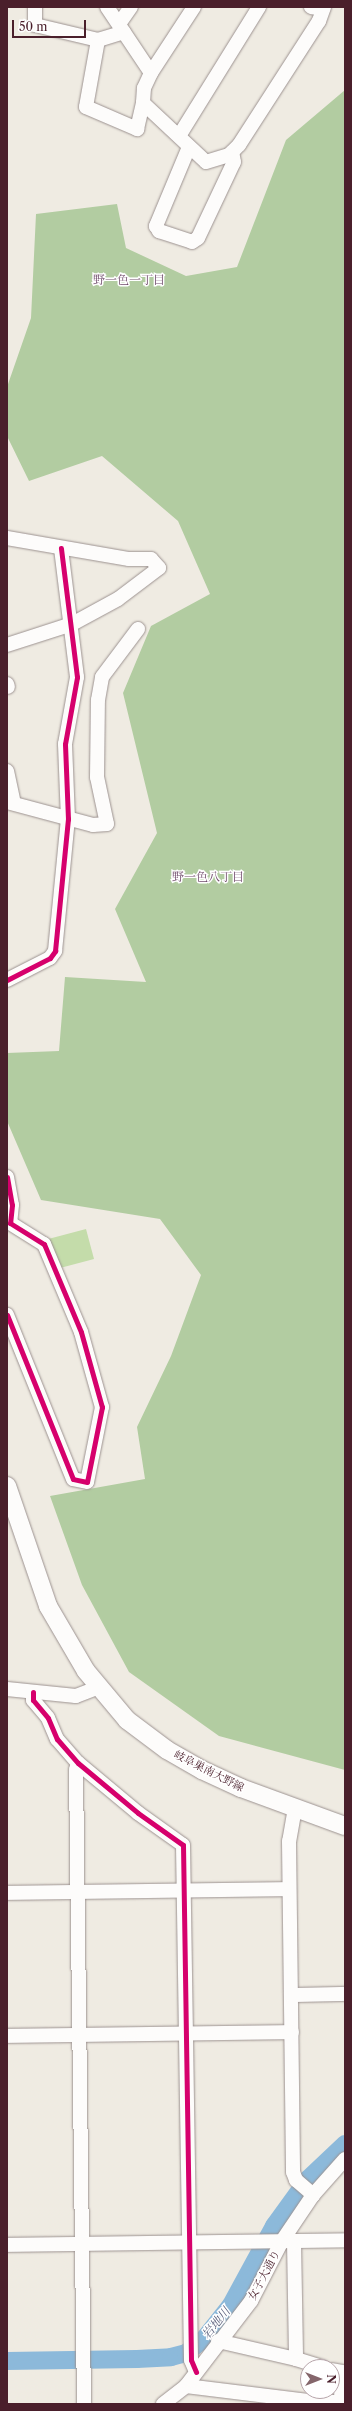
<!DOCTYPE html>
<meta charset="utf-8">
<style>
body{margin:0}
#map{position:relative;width:352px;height:2411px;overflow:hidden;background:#efebe2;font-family:"Libre Caslon Text","Noto Serif JP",serif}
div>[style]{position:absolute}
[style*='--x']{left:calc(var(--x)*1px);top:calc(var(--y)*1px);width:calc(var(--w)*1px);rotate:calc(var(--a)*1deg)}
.green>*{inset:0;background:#c4dcaa;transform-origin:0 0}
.forest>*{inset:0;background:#b2cca1}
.river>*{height:18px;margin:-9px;padding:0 9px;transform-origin:9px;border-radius:9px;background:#8cb9da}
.roads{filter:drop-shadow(0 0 1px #9c9290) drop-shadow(0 0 1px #9c9290)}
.minor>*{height:14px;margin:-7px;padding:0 7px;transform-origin:7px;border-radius:7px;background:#fdfcfb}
.major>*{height:18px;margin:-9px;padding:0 9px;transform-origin:9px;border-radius:9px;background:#fdfcfb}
.cycleway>*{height:5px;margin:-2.5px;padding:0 2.5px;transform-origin:2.5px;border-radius:2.5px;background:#d6006c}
span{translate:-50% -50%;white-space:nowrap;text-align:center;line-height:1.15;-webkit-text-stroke:3px #fff;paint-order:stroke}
.street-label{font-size:11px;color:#4a1f2b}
.neighbourhood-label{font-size:12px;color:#714c6d}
.water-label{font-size:12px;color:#555b78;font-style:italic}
.frame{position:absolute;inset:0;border:8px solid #4a1f2b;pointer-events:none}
.north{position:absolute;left:300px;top:2359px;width:40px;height:40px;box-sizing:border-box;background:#fff;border:1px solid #b7a5aa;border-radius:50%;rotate:90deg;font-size:11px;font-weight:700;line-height:16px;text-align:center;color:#4a1f2b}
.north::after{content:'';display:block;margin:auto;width:14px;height:18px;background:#84666b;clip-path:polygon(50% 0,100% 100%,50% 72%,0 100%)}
.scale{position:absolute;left:12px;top:20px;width:74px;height:18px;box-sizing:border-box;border:2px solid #4a1f2b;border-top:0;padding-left:5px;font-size:12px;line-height:14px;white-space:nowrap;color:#4a1f2b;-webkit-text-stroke:3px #fff;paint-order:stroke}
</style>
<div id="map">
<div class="green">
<i style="left:86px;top:1229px;width:31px;height:42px;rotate:75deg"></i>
</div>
<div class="forest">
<i style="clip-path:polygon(345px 90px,345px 1770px,219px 1736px,129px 1672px,82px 1585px,50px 1496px,145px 1479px,137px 1427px,171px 1356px,201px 1275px,160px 1219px,41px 1200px,7px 1121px,7px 1053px,59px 1051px,65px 977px,146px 982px,115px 909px,157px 833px,123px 693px,151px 626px,210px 594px,178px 521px,102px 456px,29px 481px,7px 436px,7px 387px,31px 318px,36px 214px,117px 204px,126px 248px,186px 276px,237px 267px,286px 140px)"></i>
</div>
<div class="river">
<i style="--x:7;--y:2361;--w:130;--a:-0.9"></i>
<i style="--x:137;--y:2359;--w:34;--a:-3"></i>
<i style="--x:171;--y:2357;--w:16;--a:-15"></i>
<i style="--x:186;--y:2353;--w:23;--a:-38"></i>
<i style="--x:204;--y:2339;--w:43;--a:-51.5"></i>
<i style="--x:231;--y:2305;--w:90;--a:-61.4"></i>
<i style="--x:274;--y:2226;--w:58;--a:-54.1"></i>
<i style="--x:308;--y:2179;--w:51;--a:-43.4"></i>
</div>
<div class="roads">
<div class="minor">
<i style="--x:35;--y:7;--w:18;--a:90"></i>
<i style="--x:35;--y:25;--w:65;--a:13.4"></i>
<i style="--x:98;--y:40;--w:27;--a:-17"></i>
<i style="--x:107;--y:7;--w:79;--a:56.3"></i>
<i style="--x:194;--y:7;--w:79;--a:123.1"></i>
<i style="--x:151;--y:73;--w:17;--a:115"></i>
<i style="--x:144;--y:88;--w:15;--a:94"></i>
<i style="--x:143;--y:103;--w:86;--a:43.1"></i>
<i style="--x:206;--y:162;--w:24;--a:-17"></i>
<i style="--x:229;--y:155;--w:14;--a:-45"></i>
<i style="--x:239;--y:145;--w:148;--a:-57.2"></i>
<i style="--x:319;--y:21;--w:15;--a:-70"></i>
<i style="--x:311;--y:7;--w:12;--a:9"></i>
<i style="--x:119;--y:24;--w:21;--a:-55"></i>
<i style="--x:98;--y:40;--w:68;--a:100.2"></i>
<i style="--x:86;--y:107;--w:56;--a:23.3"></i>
<i style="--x:137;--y:129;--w:27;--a:-77"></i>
<i style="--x:179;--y:136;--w:152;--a:-58.2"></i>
<i style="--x:189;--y:147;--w:86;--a:112.7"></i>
<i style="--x:156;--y:226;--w:6;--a:59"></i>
<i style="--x:159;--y:231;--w:35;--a:18"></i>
<i style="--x:192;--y:242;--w:7;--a:-34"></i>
<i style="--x:198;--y:238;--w:84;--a:-64.7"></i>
<i style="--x:234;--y:162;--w:10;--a:-101"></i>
<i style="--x:7;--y:538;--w:124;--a:9.8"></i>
<i style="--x:129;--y:559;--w:22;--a:0"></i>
<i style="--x:151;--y:559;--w:12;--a:48"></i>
<i style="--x:159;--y:568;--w:51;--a:142.9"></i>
<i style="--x:118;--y:599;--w:52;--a:151.5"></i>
<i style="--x:72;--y:624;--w:68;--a:162.1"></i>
<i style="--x:7;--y:684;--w:3;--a:72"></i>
<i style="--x:7;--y:771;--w:33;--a:78"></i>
<i style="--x:7;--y:802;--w:89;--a:15"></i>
<i style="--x:93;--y:825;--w:14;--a:-4"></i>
<i style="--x:107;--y:824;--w:48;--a:-102"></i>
<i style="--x:97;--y:777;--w:77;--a:-89.3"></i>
<i style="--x:98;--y:700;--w:23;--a:-80"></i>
<i style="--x:102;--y:677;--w:60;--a:-53.1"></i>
<i style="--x:7;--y:980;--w:48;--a:-27.1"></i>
<i style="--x:50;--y:958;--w:9;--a:-54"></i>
<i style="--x:55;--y:951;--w:133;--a:-84.4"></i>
<i style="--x:68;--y:819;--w:75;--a:-92.3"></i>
<i style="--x:65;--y:744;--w:68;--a:-79.8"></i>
<i style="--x:77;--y:677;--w:130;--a:-97.1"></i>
<i style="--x:7;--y:1177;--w:28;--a:80"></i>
<i style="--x:12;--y:1205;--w:18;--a:96"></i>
<i style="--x:10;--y:1223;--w:40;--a:32"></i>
<i style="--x:44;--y:1244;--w:95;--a:67.2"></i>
<i style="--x:81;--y:1332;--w:78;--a:74.4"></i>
<i style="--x:102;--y:1407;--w:76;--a:101.3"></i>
<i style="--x:87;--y:1482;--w:14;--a:-168"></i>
<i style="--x:73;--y:1479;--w:177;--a:-111.9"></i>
<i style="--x:7;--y:1689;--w:69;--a:5.8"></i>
<i style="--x:76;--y:1696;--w:25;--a:-21"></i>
<i style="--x:33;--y:1692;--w:8;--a:90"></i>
<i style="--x:33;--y:1700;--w:23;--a:50"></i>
<i style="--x:48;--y:1718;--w:23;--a:67"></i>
<i style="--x:57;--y:1739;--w:32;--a:49"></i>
<i style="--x:78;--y:1763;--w:78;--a:39.8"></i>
<i style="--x:138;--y:1813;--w:55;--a:35.4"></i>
<i style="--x:183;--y:1845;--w:515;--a:89.11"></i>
<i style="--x:191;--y:2360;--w:13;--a:67"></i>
<i style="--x:78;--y:1763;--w:7;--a:106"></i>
<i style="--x:76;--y:1770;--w:634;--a:89.28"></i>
<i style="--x:295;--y:1808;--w:34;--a:100"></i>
<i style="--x:289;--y:1841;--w:331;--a:89.3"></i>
<i style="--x:293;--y:2172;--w:9;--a:69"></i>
<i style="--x:296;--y:2180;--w:23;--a:41"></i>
<i style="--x:7;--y:1893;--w:282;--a:-0.8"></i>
<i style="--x:291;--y:1995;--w:54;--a:-1.1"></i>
<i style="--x:7;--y:2036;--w:285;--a:-0.8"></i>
<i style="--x:294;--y:2241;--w:118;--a:89"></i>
<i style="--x:296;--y:2359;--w:28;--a:17"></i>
<i style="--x:7;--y:2245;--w:338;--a:-0.8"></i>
<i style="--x:218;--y:2341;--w:80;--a:13"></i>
<i style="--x:332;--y:2370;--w:10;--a:11"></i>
<i style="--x:342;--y:2372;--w:30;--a:92"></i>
<i style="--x:186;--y:2386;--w:131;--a:7"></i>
<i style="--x:316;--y:2402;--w:29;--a:0"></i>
<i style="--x:163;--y:2404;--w:29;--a:-38"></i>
<i style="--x:186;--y:2386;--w:107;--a:-52.6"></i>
<i style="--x:251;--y:2301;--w:68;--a:-62.7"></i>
<i style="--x:282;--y:2241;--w:55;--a:-56"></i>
<i style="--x:313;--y:2195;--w:48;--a:-48.4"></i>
</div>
<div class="major">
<i style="--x:7;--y:1486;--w:127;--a:71.1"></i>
<i style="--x:48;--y:1606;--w:75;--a:59.7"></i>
<i style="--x:86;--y:1671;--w:64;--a:50.1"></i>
<i style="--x:127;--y:1720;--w:50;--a:36.9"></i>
<i style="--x:167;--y:1750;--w:40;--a:29.7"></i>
<i style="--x:202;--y:1770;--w:43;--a:24.8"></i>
<i style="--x:241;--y:1788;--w:111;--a:20.1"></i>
</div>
</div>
<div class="cycleway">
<i style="--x:7;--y:980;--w:48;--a:-27.1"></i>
<i style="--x:50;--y:958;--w:9;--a:-54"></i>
<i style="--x:55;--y:951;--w:133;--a:-84.4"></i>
<i style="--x:68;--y:819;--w:75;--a:-92.3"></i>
<i style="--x:65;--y:744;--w:68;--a:-79.8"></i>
<i style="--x:77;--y:677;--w:130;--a:-97.1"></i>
<i style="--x:7;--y:1177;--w:28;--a:80"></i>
<i style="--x:12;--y:1205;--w:18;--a:96"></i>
<i style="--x:10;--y:1223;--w:40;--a:32"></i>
<i style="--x:44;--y:1244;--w:95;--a:67.2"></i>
<i style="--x:81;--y:1332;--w:78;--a:74.4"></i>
<i style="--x:102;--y:1407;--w:76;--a:101.3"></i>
<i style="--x:87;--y:1482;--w:14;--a:-168"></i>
<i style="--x:73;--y:1479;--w:177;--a:-111.9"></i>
<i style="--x:33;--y:1692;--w:8;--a:90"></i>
<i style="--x:33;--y:1700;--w:23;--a:50"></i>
<i style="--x:48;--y:1718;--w:23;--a:67"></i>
<i style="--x:57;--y:1739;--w:32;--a:49"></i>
<i style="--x:78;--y:1763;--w:78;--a:39.8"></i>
<i style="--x:138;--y:1813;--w:55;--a:35.4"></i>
<i style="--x:183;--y:1845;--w:515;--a:89.11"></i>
<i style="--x:191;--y:2360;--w:13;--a:67"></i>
</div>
<div class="street-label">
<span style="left:209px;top:1771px;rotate:27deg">岐阜巣南大野線</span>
<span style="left:264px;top:2275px;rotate:-62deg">女子大通り</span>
</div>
<div class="neighbourhood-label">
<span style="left:129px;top:280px">野一色一丁目</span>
<span style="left:208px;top:877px">野一色八丁目</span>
</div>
<div class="water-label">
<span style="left:216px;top:2323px;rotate:-51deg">岩地川</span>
</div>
<div class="frame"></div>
<div class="north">N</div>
<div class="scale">50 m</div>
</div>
